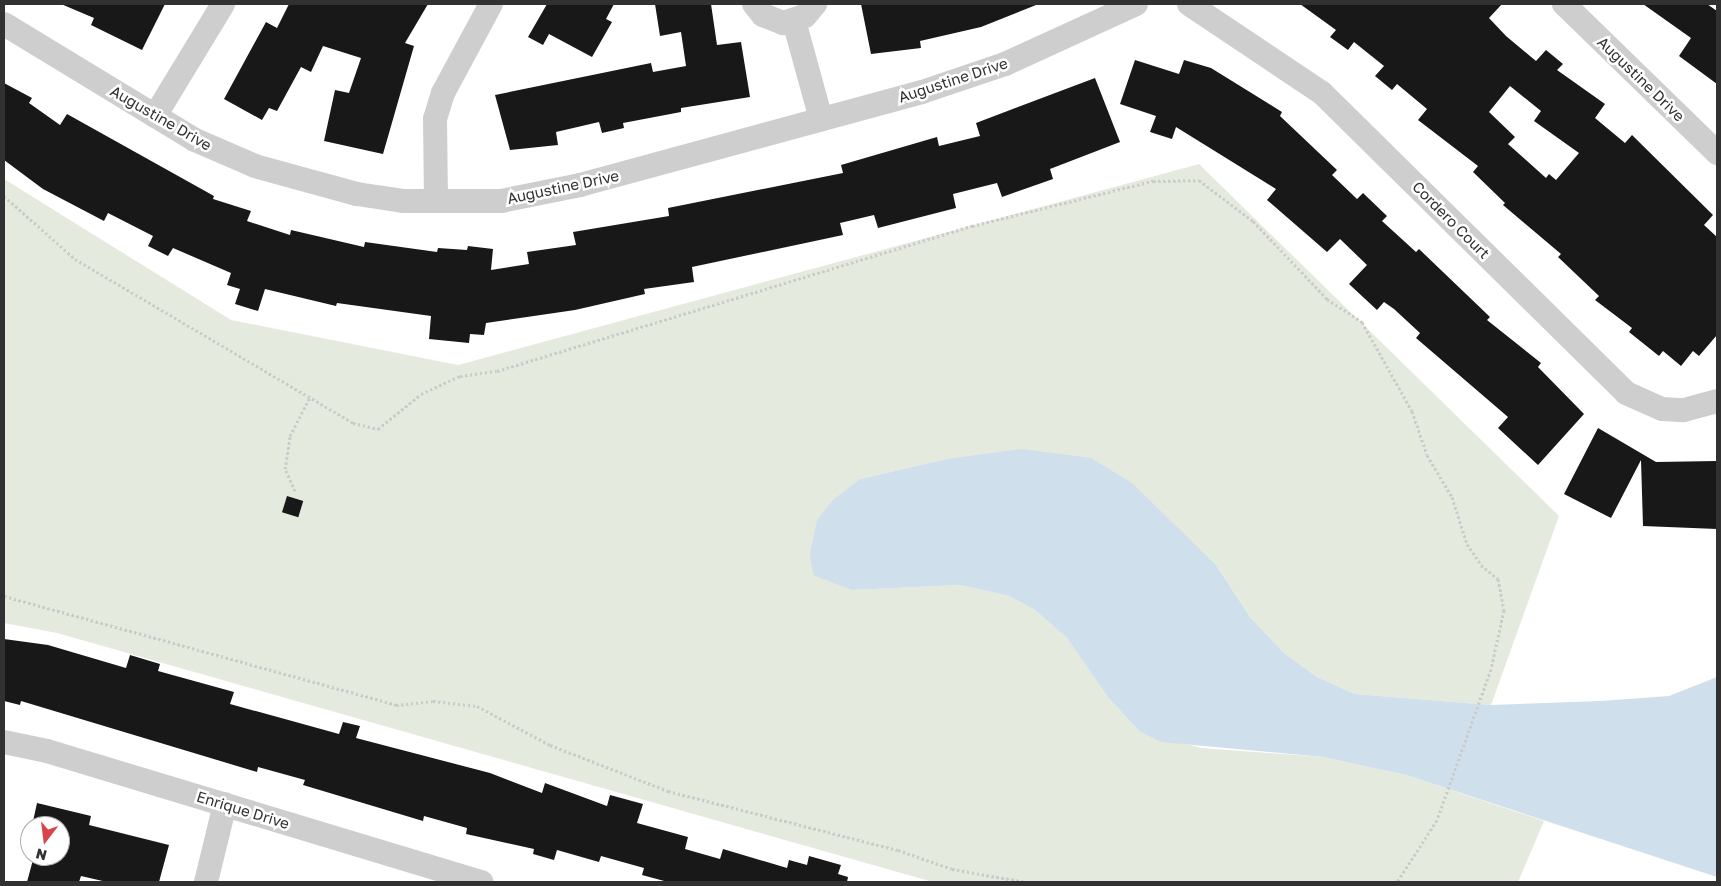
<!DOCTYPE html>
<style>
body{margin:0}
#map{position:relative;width:1721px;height:886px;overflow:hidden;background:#fff;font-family:"Golos Text",sans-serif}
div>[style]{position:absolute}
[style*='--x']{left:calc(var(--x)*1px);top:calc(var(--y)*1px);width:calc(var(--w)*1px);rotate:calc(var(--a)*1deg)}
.green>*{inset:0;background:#e4eade}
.water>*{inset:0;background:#cfdfeb}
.building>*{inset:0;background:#181818;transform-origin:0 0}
.path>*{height:3px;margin-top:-1.5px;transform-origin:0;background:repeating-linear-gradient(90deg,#cbcbcb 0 2.5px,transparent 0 5px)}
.minor>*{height:24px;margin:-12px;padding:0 12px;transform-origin:12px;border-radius:12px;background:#cecece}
span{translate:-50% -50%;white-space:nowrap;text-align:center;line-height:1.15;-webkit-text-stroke:5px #fff;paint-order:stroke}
.street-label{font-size:15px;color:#313131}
.frame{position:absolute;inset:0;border:5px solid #313131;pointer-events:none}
.north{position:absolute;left:20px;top:816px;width:50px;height:50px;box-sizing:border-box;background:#fff;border:1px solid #adadad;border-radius:50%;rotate:195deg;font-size:14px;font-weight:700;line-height:20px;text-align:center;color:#313131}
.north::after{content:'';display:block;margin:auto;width:18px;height:22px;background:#d74549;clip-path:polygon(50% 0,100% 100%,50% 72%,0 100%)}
</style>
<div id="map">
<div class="green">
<i style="clip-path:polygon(1199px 164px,1559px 516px,1491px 705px,1355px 694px,1317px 677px,1284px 653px,1250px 617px,1216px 565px,947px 459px,860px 479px,852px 590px,960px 585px,1009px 596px,1035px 610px,1067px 638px,1107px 696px,1139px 731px,1201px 748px,1323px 757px,1406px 775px,1544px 821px,1518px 882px,933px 882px,57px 633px,4px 623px,4px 179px,231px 320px,458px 365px)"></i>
</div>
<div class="water">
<i style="clip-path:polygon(1022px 449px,1091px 458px,1132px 483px,1216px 565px,1250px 617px,1284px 653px,1317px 677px,1355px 694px,1491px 705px,1601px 701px,1669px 696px,1717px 677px,1717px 877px,1406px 775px,1323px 757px,1161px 742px,1139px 731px,1107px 696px,1067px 638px,1035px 610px,1009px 596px,960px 585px,852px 590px,813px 575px,810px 554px,817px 520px,833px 500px,860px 479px,947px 459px)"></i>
</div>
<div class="building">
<i style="clip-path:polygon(61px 4px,165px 4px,142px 50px,91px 25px,94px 18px)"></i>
<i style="clip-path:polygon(289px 4px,428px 4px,405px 43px,414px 46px,383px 154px,324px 141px,335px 90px,349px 93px,361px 58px,323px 46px,311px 72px,301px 67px,277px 111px,269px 108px,262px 120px,224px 99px,266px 22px,277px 28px)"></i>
<i style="clip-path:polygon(547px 4px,614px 4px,606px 19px,612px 22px,592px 57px,549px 34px,543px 45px,528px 37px)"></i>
<i style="clip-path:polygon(655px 4px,711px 4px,717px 45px,741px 42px,750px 97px,681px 108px,681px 112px,623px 123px,624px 128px,602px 133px,599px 122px,556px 132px,558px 145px,510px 150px,495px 95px,651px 63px,653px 72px,686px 66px,681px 32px,660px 36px)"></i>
<i style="clip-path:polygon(861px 4px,1036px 4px,1036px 5px,981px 27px,920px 41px,921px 48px,871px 54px)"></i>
<i style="clip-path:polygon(evenodd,1300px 4px,1502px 4px,1489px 18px,1506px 36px,1536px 61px,1546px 50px,1563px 64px,1557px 70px,1605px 104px,1595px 118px,1625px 143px,1632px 135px,1713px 215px,1704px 225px,1717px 237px,1717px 335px,1699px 356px,1693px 351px,1681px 366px,1663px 351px,1659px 356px,1629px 332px,1632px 328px,1595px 300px,1599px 296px,1558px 257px,1561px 254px,1503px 205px,1505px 203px,1473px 172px,1478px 166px,1418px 120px,1427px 109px,1397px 84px,1392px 90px,1375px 76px,1384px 66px,1354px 42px,1348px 50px,1330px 37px,1336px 30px,1300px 4px,1510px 86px,1541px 111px,1534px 121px,1579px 153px,1556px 180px,1549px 174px,1546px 178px,1508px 144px,1515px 137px,1489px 112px,1510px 86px)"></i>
<i style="clip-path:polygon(1643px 4px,1707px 4px,1717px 11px,1717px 84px,1679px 56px,1691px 38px)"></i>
<i style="clip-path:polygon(1135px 60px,1179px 74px,1184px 60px,1211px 68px,1282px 112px,1280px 116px,1337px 170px,1332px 175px,1357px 199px,1363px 193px,1387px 216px,1382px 221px,1416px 252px,1419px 249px,1490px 317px,1487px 320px,1541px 363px,1538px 367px,1584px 414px,1538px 465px,1498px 428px,1508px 417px,1416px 338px,1420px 333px,1394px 309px,1384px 302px,1377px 310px,1349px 284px,1367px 265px,1340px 239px,1327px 252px,1267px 200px,1276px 189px,1176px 127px,1172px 139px,1150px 132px,1156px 116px,1120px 104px)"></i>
<i style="clip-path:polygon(1095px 78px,1120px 142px,1050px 169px,1053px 179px,1002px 197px,997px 183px,953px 194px,956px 208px,878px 228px,874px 215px,840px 223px,843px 235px,692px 267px,694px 282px,644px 289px,645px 294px,575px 310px,486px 323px,484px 335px,470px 334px,469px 343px,429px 339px,431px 316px,337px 303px,336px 306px,265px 289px,258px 311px,235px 304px,240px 289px,227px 285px,231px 273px,173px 248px,168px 256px,148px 246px,153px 236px,108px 213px,104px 221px,43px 189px,4px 160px,4px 83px,32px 98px,29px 103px,60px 125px,67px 114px,214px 196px,213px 199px,251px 211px,247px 221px,290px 235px,291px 230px,364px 247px,365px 242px,437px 252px,438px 248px,467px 250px,468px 246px,493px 249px,491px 270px,529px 264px,527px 252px,576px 245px,573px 232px,669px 216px,668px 208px,843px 173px,841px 165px,937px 137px,939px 146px,980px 136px,976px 123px)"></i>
<i style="clip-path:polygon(1598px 428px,1656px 462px,1717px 461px,1717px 529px,1643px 526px,1641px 460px,1611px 518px,1564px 494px)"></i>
<i style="left:287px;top:496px;width:17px;height:17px;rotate:17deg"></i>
<i style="clip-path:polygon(4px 639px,48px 645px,126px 668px,130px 655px,160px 664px,158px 671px,234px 692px,230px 704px,339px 734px,343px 722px,360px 726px,356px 738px,490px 773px,542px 793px,545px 783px,607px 806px,610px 795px,643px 804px,637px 823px,688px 837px,685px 849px,720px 859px,723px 849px,787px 868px,789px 860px,807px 865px,809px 856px,841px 865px,838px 874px,848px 877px,847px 882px,668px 882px,642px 875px,644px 868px,601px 856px,599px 862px,557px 850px,554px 860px,533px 854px,534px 849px,466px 834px,467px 828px,424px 816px,423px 821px,303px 785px,305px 780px,258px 767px,257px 772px,21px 701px,20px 705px,4px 701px)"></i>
<i style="clip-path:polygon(37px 803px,91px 816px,89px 825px,169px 845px,159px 882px,107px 882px,81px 876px,79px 882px,27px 882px,34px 856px,60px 856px,60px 826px,32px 826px)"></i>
</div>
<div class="path">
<i style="--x:4;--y:196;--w:95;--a:41.6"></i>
<i style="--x:75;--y:259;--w:323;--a:30.5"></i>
<i style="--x:353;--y:423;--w:26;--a:13"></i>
<i style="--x:378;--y:429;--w:55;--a:-39.1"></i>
<i style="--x:421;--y:394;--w:43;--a:-24.8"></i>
<i style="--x:460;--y:376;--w:37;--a:-8"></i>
<i style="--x:497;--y:371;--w:497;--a:-17"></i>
<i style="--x:972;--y:226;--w:187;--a:-14"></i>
<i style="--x:1153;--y:181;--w:46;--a:-1.2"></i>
<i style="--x:1199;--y:180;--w:68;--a:37.2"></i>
<i style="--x:1253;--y:221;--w:108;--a:46.5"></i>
<i style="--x:1327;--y:299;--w:42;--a:33.3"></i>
<i style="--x:1362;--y:322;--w:102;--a:60.7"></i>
<i style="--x:1412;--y:411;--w:46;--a:71.2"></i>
<i style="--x:1427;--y:455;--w:49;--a:59.2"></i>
<i style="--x:1452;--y:497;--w:49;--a:72.3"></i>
<i style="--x:1467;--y:544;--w:25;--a:56"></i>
<i style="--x:1481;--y:565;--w:22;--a:39"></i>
<i style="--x:1498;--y:579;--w:32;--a:79"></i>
<i style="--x:1504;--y:610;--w:60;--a:102.4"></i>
<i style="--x:1491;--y:669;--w:160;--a:109.7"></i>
<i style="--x:1437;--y:820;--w:74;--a:122.8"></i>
<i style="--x:295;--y:491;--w:24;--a:-114"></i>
<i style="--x:285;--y:469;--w:33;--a:-81"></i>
<i style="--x:290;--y:436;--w:44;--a:-62.9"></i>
<i style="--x:4;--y:596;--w:407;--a:15.5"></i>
<i style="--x:396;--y:705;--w:37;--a:-6"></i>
<i style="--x:433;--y:701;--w:44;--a:6.5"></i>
<i style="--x:477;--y:706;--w:83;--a:28.1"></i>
<i style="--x:550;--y:745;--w:127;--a:21.3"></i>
<i style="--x:668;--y:791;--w:237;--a:14.4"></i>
<i style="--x:898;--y:850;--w:57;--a:19.4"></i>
<i style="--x:952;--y:869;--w:75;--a:10"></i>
</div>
<div class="minor">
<i style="--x:754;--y:4;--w:14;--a:51"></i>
<i style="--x:763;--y:15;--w:22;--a:22"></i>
<i style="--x:783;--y:23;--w:23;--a:-18"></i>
<i style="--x:805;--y:16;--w:16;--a:-50"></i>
<i style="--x:1189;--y:4;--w:160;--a:33.8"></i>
<i style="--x:1322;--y:93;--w:427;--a:44.6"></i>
<i style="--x:1626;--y:393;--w:39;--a:24"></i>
<i style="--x:1662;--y:409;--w:22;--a:3"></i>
<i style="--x:1684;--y:410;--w:34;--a:-15"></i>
<i style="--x:1564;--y:4;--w:214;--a:44.2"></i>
<i style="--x:794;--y:21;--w:102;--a:74.6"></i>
<i style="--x:4;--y:24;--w:223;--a:31.3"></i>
<i style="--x:195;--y:140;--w:65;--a:23.4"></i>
<i style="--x:255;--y:166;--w:106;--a:15.4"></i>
<i style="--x:357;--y:194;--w:48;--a:8.5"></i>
<i style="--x:404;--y:201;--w:97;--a:0"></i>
<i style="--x:501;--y:201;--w:81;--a:-11.4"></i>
<i style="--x:580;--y:185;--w:354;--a:-15.2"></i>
<i style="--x:922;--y:92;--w:88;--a:-18.6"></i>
<i style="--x:1005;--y:64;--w:144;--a:-24.6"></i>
<i style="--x:155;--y:116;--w:131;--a:-58.7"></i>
<i style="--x:436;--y:201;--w:82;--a:-90.7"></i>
<i style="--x:435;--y:119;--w:27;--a:-73"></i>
<i style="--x:443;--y:93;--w:101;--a:-61.7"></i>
<i style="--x:4;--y:742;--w:44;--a:11.8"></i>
<i style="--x:47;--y:751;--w:454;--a:16.8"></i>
<i style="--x:206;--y:882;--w:80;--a:-76.3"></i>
</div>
<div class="street-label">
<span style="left:1641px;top:79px;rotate:44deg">Augustine Drive</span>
<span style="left:953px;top:80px;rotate:-18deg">Augustine Drive</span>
<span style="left:161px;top:118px;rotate:30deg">Augustine Drive</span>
<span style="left:563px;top:187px;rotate:-12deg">Augustine Drive</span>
<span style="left:1451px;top:220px;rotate:45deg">Cordero Court</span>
<span style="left:243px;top:810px;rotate:17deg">Enrique Drive</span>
</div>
<div class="frame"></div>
<div class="north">N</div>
</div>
